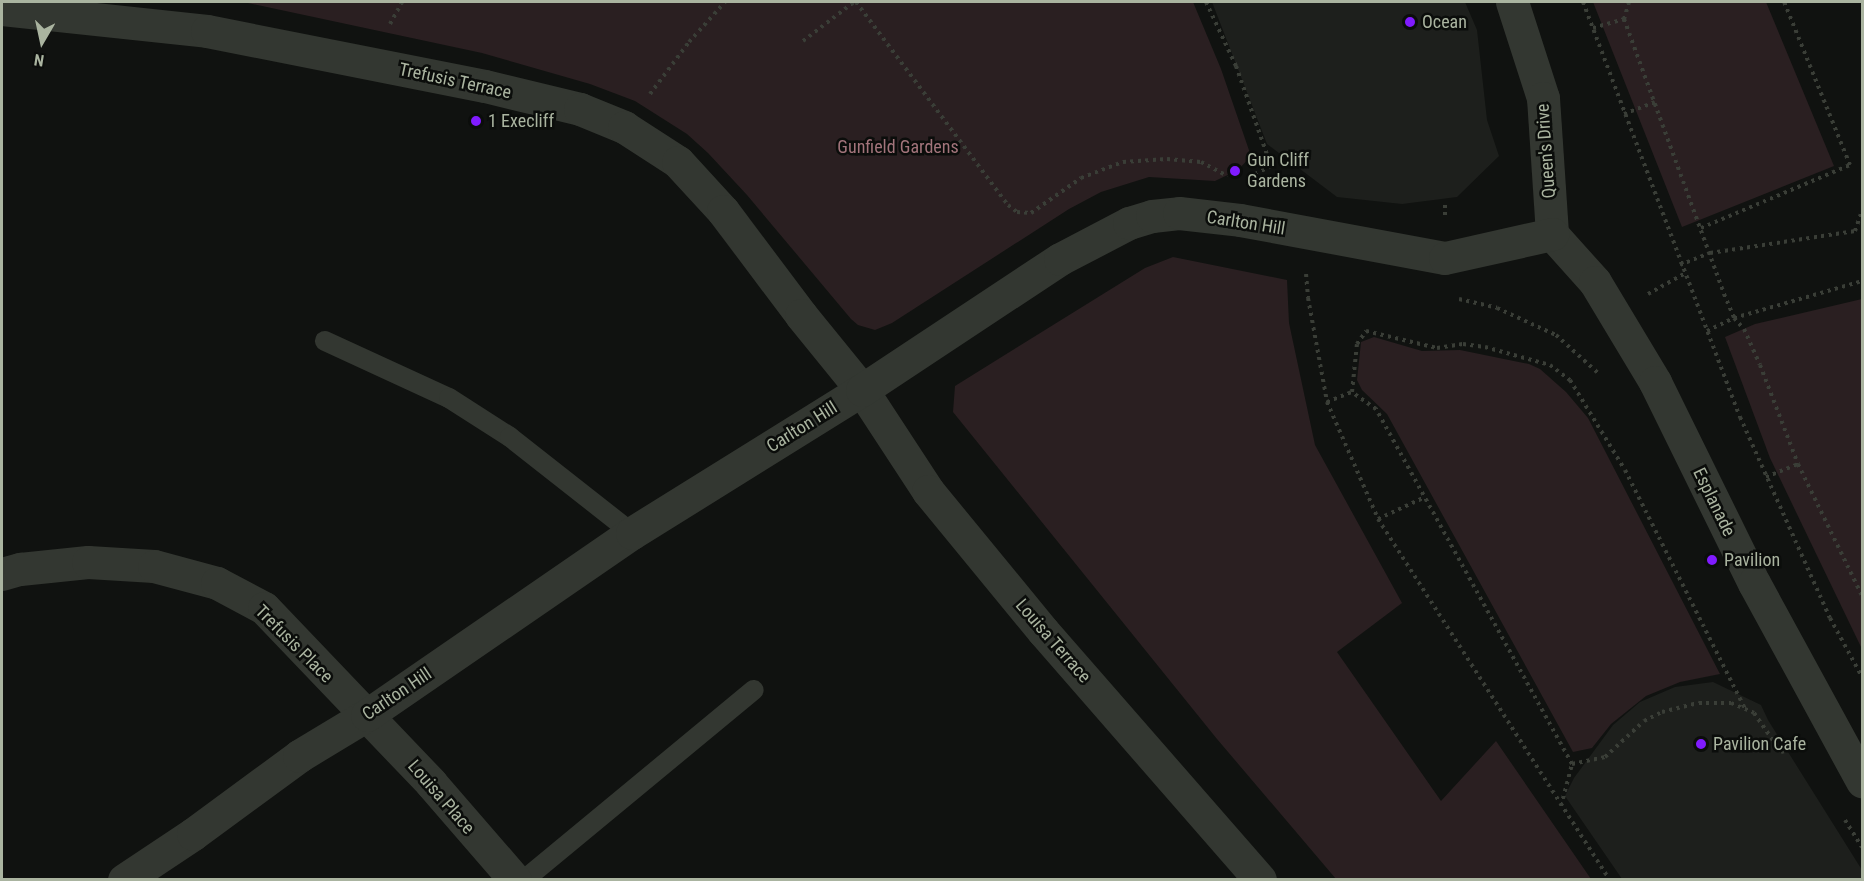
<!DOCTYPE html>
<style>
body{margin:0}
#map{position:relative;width:1864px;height:881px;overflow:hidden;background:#101210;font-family:"Roboto Condensed",sans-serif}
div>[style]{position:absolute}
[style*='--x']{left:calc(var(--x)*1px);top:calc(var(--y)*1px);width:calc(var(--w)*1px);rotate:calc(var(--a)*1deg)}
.built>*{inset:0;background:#1d1f1c}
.green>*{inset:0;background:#2a1f21}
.path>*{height:4px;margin-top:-2px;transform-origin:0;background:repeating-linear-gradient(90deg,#3a3e37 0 3px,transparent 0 7.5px)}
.service>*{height:20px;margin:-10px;padding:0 10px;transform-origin:10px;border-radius:10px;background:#333731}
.minor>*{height:33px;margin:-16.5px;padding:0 16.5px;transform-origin:16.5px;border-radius:16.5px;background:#333731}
.tertiary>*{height:33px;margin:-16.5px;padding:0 16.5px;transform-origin:16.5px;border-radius:16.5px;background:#333731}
.dots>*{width:16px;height:16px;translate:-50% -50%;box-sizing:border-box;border:3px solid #0b0d0b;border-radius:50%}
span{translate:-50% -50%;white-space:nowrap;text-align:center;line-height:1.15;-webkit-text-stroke:5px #0b0d0b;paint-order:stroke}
.poi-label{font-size:18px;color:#aab4a0}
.left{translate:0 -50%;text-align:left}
.street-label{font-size:18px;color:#aab4a0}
.park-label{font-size:18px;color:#a2747b}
.frame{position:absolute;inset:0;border:3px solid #aab4a0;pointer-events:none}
.north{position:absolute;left:12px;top:12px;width:60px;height:60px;-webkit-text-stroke:4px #0b0d0b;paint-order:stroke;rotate:189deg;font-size:16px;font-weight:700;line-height:24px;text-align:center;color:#aab4a0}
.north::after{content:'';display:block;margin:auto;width:21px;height:27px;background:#aab4a0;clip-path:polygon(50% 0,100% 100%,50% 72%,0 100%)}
</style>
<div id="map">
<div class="built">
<i style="clip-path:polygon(1212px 2px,1465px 2px,1477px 30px,1487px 120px,1499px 156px,1457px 197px,1402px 204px,1337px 197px,1267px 144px)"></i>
<i style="clip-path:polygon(1713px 682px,1761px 705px,1768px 720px,1862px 870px,1862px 879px,1622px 879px,1565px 796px,1574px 778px,1613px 725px,1640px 702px,1675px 687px)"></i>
</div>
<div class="green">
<i style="clip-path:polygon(243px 2px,1193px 2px,1221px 69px,1251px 156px,1238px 170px,1215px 181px,1149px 177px,1101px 192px,1069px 209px,892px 323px,875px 330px,858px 325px,851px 319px,747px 195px,708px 153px,687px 134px,635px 101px,590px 84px,482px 53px)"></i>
<i style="clip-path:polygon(1593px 2px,1766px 2px,1834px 166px,1682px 227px)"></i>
<i style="clip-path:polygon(1173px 257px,1287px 280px,1289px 323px,1315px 445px,1402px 603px,1337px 652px,1441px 801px,1496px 741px,1591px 879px,1336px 879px,1217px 739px,953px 412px,955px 386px,1145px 268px)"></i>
<i style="clip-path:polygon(1862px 299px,1862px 649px,1770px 458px,1725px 337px,1755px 324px)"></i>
<i style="clip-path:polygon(1374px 337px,1422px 351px,1460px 350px,1529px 364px,1540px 369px,1566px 392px,1588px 418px,1720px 674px,1680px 682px,1646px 696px,1611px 724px,1592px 748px,1573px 752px,1387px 414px,1362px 390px,1357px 380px,1361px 342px)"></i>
</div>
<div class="path">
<i style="--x:856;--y:2;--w:254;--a:53.2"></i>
<i style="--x:1008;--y:205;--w:11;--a:38"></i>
<i style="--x:1017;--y:212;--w:14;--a:4"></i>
<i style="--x:1031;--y:213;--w:61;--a:-35"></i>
<i style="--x:1081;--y:178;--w:45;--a:-20.9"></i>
<i style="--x:1123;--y:162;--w:44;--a:-3.9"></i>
<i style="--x:1167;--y:159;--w:34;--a:5"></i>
<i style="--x:1201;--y:162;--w:30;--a:28"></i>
<i style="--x:1206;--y:2;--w:71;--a:64.9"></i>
<i style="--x:1236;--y:66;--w:106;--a:70.7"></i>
<i style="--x:1271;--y:166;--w:27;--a:153"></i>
<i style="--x:1583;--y:2;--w:444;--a:69.3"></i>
<i style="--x:1740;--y:417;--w:220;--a:65.9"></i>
<i style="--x:1830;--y:618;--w:67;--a:61.5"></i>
<i style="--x:1629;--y:2;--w:18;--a:106"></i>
<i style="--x:1624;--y:19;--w:293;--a:70"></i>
<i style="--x:1724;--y:294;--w:26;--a:67"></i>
<i style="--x:1734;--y:318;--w:15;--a:48"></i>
<i style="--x:1744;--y:329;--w:39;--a:66"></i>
<i style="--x:1760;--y:365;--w:106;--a:69"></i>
<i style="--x:1798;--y:464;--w:147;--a:64.1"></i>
<i style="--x:390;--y:24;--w:25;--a:-61"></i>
<i style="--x:1593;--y:28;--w:32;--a:-16"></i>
<i style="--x:803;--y:41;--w:64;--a:-37.4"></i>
<i style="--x:650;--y:94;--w:65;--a:-53.1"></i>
<i style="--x:689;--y:42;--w:54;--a:-48"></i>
<i style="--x:1624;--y:114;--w:33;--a:-21"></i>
<i style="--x:1445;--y:205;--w:11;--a:90"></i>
<i style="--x:1701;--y:228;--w:162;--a:-22.9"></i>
<i style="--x:1850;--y:165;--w:176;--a:-112"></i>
<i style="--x:1680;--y:265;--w:32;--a:-22"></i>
<i style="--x:1710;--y:253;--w:147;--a:-8.6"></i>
<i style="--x:1855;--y:231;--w:21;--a:-71"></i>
<i style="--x:1306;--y:274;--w:24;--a:85"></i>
<i style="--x:1308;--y:298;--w:106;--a:79.6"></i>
<i style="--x:1327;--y:402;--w:128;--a:66.4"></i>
<i style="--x:1378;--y:519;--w:429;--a:57.3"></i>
<i style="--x:1648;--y:294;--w:41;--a:-29.1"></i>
<i style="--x:1459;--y:299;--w:39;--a:13"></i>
<i style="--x:1497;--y:308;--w:65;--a:24.6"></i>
<i style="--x:1556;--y:335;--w:57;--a:42.1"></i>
<i style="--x:1707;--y:331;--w:30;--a:-26"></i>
<i style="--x:1734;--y:318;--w:133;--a:-16.1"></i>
<i style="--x:1327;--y:402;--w:27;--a:-22"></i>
<i style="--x:1766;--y:477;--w:35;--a:-22"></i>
<i style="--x:1378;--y:519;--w:50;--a:-25"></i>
<i style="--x:1572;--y:764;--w:406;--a:-118.9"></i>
<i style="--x:1376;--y:409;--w:29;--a:-145"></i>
<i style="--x:1352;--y:392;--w:48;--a:-84.1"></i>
<i style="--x:1357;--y:344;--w:16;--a:-55"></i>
<i style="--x:1366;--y:331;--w:73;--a:13.5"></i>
<i style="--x:1437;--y:348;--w:26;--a:-9"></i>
<i style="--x:1463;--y:344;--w:22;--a:8"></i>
<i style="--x:1485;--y:347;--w:67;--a:15.5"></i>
<i style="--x:1550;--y:365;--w:25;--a:37"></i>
<i style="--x:1570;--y:380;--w:105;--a:58.6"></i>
<i style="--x:1625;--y:470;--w:267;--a:63.3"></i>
<i style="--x:1561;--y:806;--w:43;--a:-75.3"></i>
<i style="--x:1572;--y:764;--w:34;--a:-12"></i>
<i style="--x:1605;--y:757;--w:53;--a:-42.7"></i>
<i style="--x:1644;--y:721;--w:20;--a:-27"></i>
<i style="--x:1662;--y:712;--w:38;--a:-14"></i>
<i style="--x:1699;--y:703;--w:32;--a:0"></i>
<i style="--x:1731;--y:703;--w:25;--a:23"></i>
<i style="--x:1754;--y:713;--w:47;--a:55.3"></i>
<i style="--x:1781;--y:752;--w:17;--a:-17"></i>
<i style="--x:1845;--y:820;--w:32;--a:58"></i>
</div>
<div class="service">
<i style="--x:325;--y:341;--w:136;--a:24.7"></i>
<i style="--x:449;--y:398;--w:72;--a:32.6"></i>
<i style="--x:510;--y:437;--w:155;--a:38.2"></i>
<i style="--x:524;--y:880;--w:298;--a:-39.6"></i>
</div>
<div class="minor">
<i style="--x:2;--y:9;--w:206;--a:6.1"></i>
<i style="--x:207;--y:31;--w:283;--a:11.2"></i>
<i style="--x:485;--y:86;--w:98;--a:13.6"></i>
<i style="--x:580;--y:109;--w:48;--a:22.2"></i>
<i style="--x:624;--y:127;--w:64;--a:32.9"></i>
<i style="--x:678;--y:162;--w:67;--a:47.4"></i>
<i style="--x:723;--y:211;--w:130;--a:53.1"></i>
<i style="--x:801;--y:315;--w:97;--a:50.9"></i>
<i style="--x:862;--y:390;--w:121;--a:56.8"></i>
<i style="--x:928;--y:491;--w:181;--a:50.6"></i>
<i style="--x:1043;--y:631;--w:330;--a:48.9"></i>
<i style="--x:2;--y:574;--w:19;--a:-16"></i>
<i style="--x:20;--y:569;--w:68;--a:-5.9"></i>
<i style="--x:88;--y:562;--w:66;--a:3.5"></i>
<i style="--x:154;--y:566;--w:65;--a:15.1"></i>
<i style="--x:217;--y:583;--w:53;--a:28"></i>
<i style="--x:264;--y:608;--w:242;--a:46.3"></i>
<i style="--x:431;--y:783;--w:128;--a:49.1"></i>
</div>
<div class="tertiary">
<i style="--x:1512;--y:2;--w:101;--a:72.1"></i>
<i style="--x:1543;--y:98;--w:136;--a:86.2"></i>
<i style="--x:1552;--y:234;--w:64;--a:48.1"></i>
<i style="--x:1595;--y:282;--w:117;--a:59"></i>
<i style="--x:1655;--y:382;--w:224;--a:63.8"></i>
<i style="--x:1754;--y:583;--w:226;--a:61.4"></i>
<i style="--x:124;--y:880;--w:83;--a:-33.7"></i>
<i style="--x:193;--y:834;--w:132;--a:-36.3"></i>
<i style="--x:299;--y:756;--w:79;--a:-31.1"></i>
<i style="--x:367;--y:715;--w:321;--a:-34.5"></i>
<i style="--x:632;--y:533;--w:271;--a:-31.9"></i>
<i style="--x:862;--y:390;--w:237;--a:-33.5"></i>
<i style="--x:1060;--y:259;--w:78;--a:-27.6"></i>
<i style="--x:1129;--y:223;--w:24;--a:-17"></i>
<i style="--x:1152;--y:216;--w:27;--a:-6"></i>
<i style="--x:1179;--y:213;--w:61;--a:6.5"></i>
<i style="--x:1240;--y:220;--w:208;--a:10.5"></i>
<i style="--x:1445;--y:258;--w:110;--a:-12.6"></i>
</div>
<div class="dots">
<i style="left:1410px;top:22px;background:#801bff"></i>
<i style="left:476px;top:121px;background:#801bff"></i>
<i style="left:1235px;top:171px;background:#801bff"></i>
<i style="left:1712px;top:560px;background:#801bff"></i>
<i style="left:1701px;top:744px;background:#801bff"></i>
</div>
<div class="poi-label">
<span class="left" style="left:1422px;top:22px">Ocean</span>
<span class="left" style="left:488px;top:121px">1 Execliff</span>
<span class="left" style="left:1247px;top:171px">Gun Cliff<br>Gardens</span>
<span class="left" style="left:1724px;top:560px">Pavilion</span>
<span class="left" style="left:1713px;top:744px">Pavilion Cafe</span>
</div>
<div class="street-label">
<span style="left:455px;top:81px;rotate:12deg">Trefusis Terrace</span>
<span style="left:1546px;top:151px;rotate:-94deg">Queen's Drive</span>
<span style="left:1246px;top:223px;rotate:9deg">Carlton Hill</span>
<span style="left:802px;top:427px;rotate:-32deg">Carlton Hill</span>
<span style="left:1714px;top:502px;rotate:64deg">Esplanade</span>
<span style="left:1053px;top:641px;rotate:49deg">Louisa Terrace</span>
<span style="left:294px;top:644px;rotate:45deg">Trefusis Place</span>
<span style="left:397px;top:694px;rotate:-34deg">Carlton Hill</span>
<span style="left:441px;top:797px;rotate:49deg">Louisa Place</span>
</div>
<div class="park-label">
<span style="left:898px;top:147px">Gunfield Gardens</span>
</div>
<div class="frame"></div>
<div class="north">N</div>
</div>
